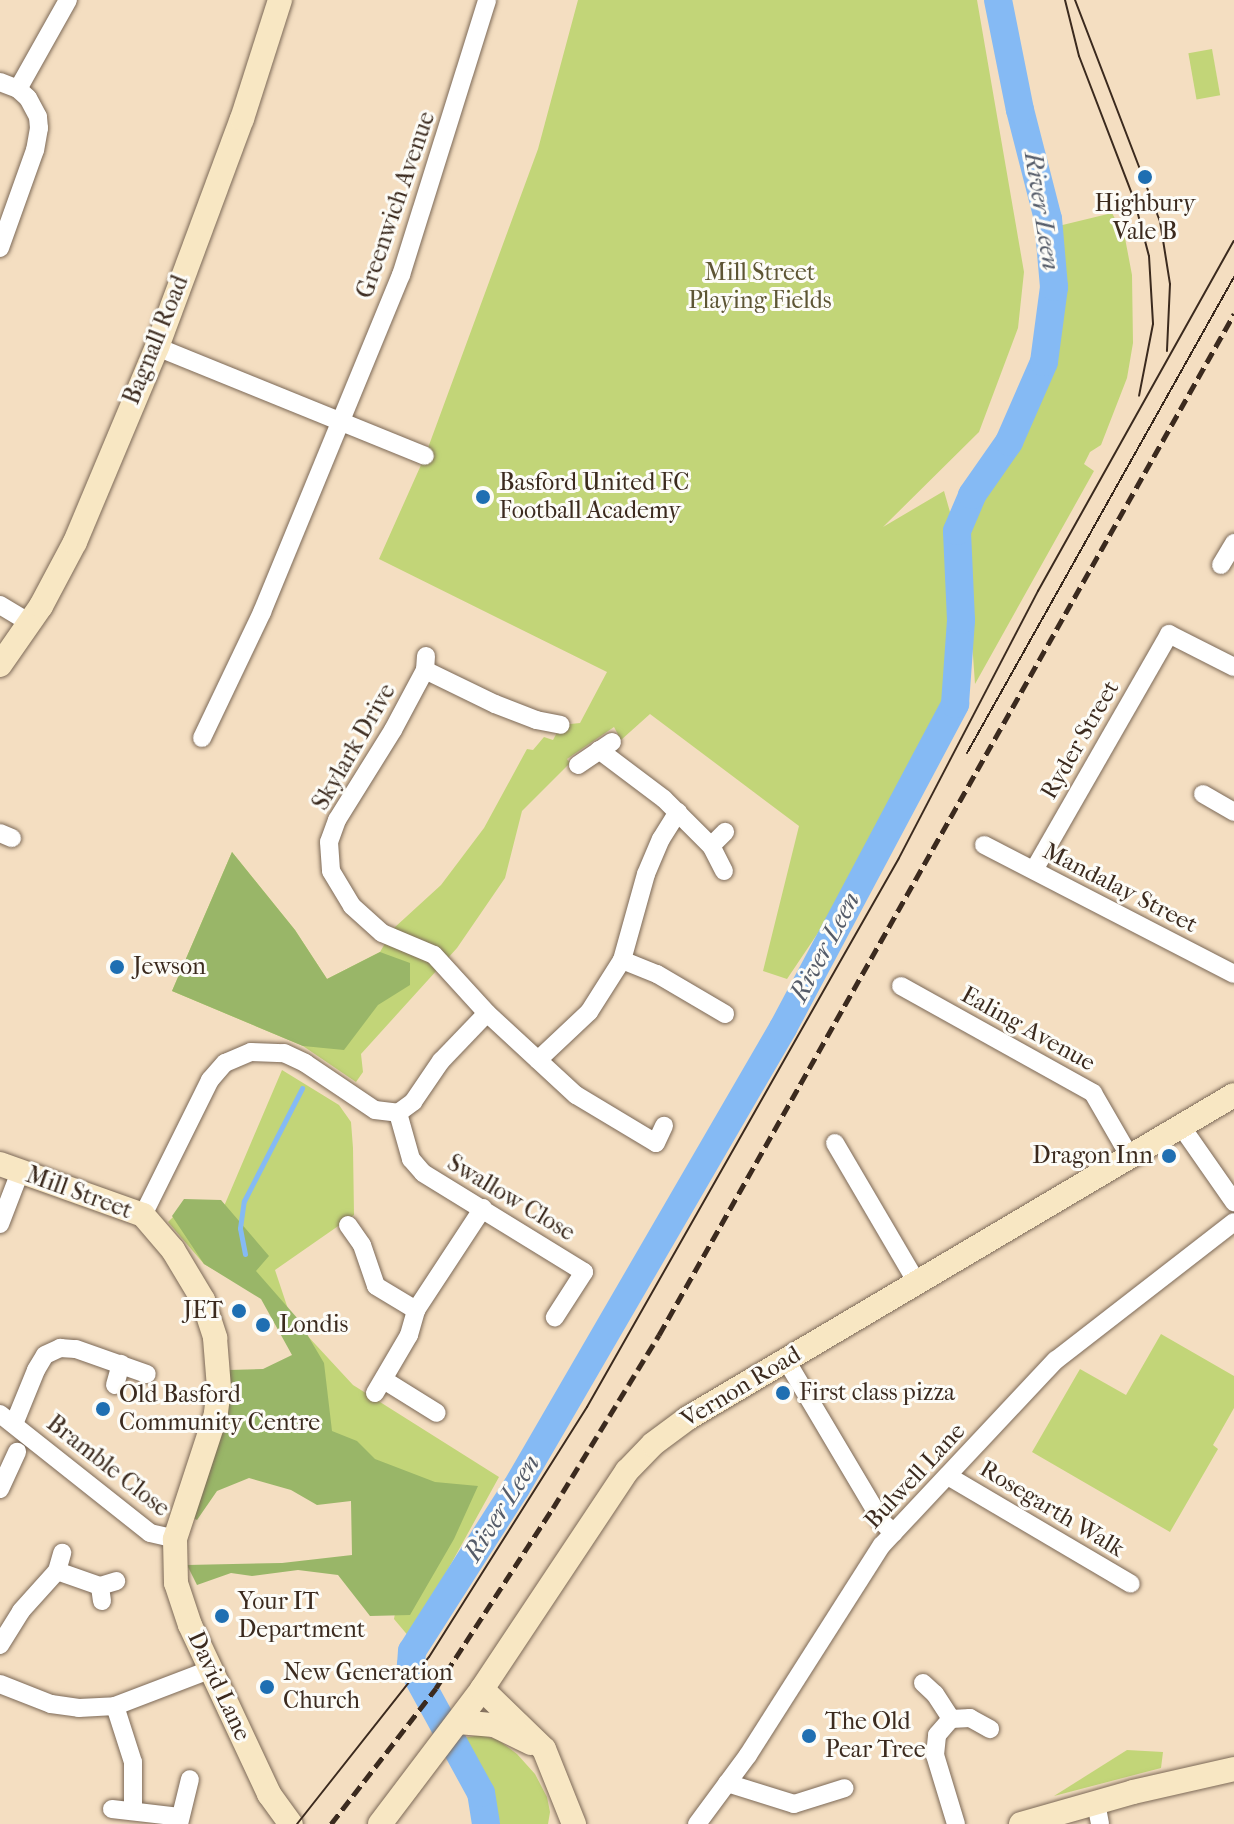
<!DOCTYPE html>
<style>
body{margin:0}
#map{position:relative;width:1234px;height:1824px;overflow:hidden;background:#f4dec1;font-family:"IM FELL French Canon",serif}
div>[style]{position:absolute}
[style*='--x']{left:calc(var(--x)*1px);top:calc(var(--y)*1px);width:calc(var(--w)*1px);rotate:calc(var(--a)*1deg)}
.green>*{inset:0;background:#c2d578;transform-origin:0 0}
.forest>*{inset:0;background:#99b668}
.stream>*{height:5px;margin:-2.5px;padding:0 2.5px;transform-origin:2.5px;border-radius:2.5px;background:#85baf4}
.river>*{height:28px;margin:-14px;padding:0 14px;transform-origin:14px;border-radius:14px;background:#85baf4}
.roads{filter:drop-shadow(0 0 2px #7c6957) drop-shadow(0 0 2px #7c6957)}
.street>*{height:18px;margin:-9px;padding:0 9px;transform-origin:9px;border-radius:9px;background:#fff}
.secondary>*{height:24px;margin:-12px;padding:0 12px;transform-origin:12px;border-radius:12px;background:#f8e7c3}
.tram>*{height:2px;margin:-1px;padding:0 1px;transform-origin:1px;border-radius:1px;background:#3b2a1e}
.rail>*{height:5px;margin-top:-2.5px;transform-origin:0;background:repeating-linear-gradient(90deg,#3b2a1e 0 12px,transparent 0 18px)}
.dots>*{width:22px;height:22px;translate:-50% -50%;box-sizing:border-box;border:4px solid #fdfcf7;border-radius:50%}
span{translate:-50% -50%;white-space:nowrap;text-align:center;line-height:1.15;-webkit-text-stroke:6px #fdfcf7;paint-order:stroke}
.poi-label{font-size:24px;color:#3b2a1e}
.left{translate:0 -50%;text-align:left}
.right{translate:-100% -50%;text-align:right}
.street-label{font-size:24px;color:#3b2a1e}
.park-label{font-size:24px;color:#5d5534}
.water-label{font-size:26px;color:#555c69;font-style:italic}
</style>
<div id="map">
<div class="green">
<i style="clip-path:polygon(578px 0,977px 0,1024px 272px,1018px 328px,979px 432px,883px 527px,944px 491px,952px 519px,958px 705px,869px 857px,787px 979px,763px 971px,799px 826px,650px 714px,621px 740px,614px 727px,567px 759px,570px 763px,522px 811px,505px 878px,457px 948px,361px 1054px,363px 1072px,356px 1082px,303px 1046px,172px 991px,232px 852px,295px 930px,327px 979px,380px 952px,394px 928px,441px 885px,484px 828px,527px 749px,533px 750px,544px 737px,553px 740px,561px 725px,580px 723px,607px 672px,379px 559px,425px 456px,538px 149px)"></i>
<i style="left:1212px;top:49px;width:47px;height:24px;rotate:80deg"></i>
<i style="clip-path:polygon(1112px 213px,1125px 238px,1132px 275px,1133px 343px,1127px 378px,1101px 445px,1090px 452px,1084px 464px,1094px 471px,975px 684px,963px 514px,968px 500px,1013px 431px,1030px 393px,1049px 290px,1046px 229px)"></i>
<i style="clip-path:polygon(282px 1070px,339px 1105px,351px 1122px,353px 1148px,354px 1215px,275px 1270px,291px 1318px,353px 1385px,499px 1477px,410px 1638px,394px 1619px,417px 1489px,327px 1432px,274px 1303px,204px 1264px,168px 1222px,183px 1207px,219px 1218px)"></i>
<i style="clip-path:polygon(1161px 1334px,1234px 1376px,1234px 1408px,1213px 1445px,1218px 1449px,1170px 1532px,1032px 1452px,1080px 1369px,1126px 1395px)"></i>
<i style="clip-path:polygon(481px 1735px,498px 1740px,517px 1754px,535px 1774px,547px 1797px,550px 1812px,548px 1824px,500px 1824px,491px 1789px,463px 1738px)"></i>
<i style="clip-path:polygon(1127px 1750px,1163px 1752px,1161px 1768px,1054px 1796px)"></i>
</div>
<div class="forest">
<i style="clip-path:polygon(232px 852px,295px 930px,327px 979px,380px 952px,410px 963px,410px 985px,378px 1005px,344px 1050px,303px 1046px,172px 991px)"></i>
<i style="clip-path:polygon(184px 1199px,221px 1200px,269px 1256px,256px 1271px,298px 1319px,324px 1363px,332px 1431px,357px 1441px,375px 1459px,435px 1482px,478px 1486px,454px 1539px,410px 1615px,370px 1616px,338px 1575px,298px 1570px,252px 1576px,231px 1573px,197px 1585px,187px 1565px,282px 1563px,352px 1555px,351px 1501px,317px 1505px,291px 1490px,249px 1478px,217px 1491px,197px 1520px,191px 1517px,229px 1370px,263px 1369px,292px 1355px,261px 1299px,204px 1264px,172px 1216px)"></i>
</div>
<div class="stream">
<i style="--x:245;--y:1254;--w:26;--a:-101"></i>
<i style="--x:240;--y:1228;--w:27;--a:-82"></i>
<i style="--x:244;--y:1201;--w:127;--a:-62.8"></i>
</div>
<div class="river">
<i style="--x:486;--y:1824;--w:31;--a:-99"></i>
<i style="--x:481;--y:1793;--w:146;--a:-118.7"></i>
<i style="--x:411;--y:1665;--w:14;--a:-86"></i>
<i style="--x:412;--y:1651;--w:193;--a:-57.5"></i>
<i style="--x:516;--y:1488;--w:532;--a:-59.87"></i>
<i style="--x:783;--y:1028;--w:367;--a:-62"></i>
<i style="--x:955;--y:704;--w:84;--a:-85.9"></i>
<i style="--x:961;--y:620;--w:89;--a:-92.6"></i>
<i style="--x:957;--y:531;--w:39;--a:-67"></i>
<i style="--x:972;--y:495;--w:65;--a:-55.1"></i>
<i style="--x:1009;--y:442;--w:87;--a:-66.4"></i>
<i style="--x:1044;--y:362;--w:76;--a:-82.4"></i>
<i style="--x:1054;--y:287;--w:68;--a:-95"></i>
<i style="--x:1048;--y:219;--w:113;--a:-104.4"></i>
<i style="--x:1020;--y:110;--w:112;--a:-101.3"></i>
</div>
<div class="roads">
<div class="street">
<i style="--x:0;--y:82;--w:19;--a:21"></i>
<i style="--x:18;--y:89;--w:13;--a:42"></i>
<i style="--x:28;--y:98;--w:21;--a:62"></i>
<i style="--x:38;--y:117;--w:11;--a:85"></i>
<i style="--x:39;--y:128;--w:22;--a:100"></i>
<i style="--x:35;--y:150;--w:104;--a:109.7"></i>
<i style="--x:18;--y:89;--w:102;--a:-60.7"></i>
<i style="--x:157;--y:347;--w:289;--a:22.1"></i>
<i style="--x:1221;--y:565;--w:26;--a:-59"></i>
<i style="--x:0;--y:605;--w:35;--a:31"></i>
<i style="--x:426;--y:656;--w:14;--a:94"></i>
<i style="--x:425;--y:670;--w:68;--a:118.1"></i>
<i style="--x:393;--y:730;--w:106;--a:121.9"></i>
<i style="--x:337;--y:820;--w:23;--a:110"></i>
<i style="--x:329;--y:842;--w:29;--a:86"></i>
<i style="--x:331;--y:871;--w:41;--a:59"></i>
<i style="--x:352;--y:906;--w:40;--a:42"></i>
<i style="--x:382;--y:933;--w:56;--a:22.9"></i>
<i style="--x:434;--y:955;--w:79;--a:47.6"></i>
<i style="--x:487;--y:1013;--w:121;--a:42.7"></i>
<i style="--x:576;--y:1095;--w:93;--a:31"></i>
<i style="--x:656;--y:1143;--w:19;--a:-65"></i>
<i style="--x:425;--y:670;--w:78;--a:25.9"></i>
<i style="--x:495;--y:704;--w:44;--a:21.3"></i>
<i style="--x:536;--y:720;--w:25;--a:11"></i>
<i style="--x:202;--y:738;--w:140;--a:-64.5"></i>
<i style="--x:262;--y:612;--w:365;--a:-67.6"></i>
<i style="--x:401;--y:275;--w:288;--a:-72.6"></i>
<i style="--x:599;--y:750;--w:81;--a:37"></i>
<i style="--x:664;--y:799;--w:66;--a:45"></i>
<i style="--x:578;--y:765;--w:41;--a:-34.1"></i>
<i style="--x:1203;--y:794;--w:36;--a:30"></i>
<i style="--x:0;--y:833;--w:13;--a:23"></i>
<i style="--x:984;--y:845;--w:281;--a:27.3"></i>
<i style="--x:1034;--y:870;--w:272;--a:-60.2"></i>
<i style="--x:1169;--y:634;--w:73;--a:26.9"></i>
<i style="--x:724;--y:871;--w:28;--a:-117"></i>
<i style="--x:711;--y:846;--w:20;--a:-45"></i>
<i style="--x:622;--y:960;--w:38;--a:22"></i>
<i style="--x:657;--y:974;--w:79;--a:30.5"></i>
<i style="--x:901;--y:986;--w:220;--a:29.1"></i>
<i style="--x:1093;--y:1093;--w:74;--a:60"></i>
<i style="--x:538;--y:1060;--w:70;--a:-43.3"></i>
<i style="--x:589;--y:1012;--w:62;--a:-57.6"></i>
<i style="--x:622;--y:960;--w:89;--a:-74.4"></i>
<i style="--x:646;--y:874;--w:38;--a:-67"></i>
<i style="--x:661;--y:839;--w:32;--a:-58"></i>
<i style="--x:398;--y:1113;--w:48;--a:74.2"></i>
<i style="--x:411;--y:1159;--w:18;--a:49"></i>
<i style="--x:423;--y:1173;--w:189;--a:31.6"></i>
<i style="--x:584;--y:1272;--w:54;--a:122.8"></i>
<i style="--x:1181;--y:1126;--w:93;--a:55.1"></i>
<i style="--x:835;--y:1143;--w:162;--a:59.6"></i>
<i style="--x:143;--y:1215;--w:151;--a:-63.6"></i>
<i style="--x:210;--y:1080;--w:23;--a:-49"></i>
<i style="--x:225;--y:1063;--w:28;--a:-23"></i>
<i style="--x:251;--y:1052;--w:33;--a:2"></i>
<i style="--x:284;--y:1053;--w:23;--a:25"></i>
<i style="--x:305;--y:1063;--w:84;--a:33.9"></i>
<i style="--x:375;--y:1110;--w:23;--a:7"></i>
<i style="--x:398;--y:1113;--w:19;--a:-36"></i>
<i style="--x:413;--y:1102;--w:50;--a:-55.7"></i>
<i style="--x:441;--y:1061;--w:66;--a:-46.2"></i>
<i style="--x:0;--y:1224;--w:56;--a:-69"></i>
<i style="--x:348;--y:1225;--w:24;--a:55"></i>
<i style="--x:362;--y:1245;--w:43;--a:71.1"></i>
<i style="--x:376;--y:1286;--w:47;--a:31"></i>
<i style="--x:786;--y:1360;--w:188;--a:59.3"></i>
<i style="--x:882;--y:1522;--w:16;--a:43"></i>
<i style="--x:384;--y:1380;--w:62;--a:31.9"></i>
<i style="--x:115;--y:1385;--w:22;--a:-74"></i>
<i style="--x:375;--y:1393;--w:67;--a:-59.6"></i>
<i style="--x:409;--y:1335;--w:26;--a:-74"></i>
<i style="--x:416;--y:1310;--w:122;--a:-56.7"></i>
<i style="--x:0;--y:1414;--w:191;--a:38.4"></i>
<i style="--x:150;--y:1533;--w:26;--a:13"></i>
<i style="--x:14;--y:1424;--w:58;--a:-67.8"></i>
<i style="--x:36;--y:1370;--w:17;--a:-59"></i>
<i style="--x:45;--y:1355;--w:17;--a:-25"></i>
<i style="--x:60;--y:1348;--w:16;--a:4"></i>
<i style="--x:76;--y:1349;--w:75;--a:19.4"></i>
<i style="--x:948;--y:1476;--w:212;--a:30.5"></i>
<i style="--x:0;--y:1489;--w:41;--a:-65.3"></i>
<i style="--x:57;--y:1571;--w:46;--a:19.2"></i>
<i style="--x:102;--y:1601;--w:15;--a:-98"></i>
<i style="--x:100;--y:1586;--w:17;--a:-17"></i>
<i style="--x:0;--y:1645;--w:40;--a:-58"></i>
<i style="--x:21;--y:1611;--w:54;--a:-48"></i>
<i style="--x:57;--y:1571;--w:19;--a:-74"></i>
<i style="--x:923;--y:1683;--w:16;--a:43"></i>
<i style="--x:935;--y:1694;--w:30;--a:57"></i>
<i style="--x:0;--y:1684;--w:55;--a:21.4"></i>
<i style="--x:51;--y:1704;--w:28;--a:8"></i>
<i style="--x:79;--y:1708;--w:36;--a:-3"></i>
<i style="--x:115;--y:1706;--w:104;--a:-20.9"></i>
<i style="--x:115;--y:1706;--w:59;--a:72.2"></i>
<i style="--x:133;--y:1762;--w:49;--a:90"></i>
<i style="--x:727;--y:1783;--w:70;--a:17.4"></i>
<i style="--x:794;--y:1804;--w:53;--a:-17.4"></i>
<i style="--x:1096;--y:1803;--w:21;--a:79"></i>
<i style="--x:112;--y:1809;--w:68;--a:6.7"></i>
<i style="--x:179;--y:1824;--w:46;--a:-76.3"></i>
<i style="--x:697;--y:1824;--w:86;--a:-53.5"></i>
<i style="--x:748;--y:1755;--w:249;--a:-57.5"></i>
<i style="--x:882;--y:1545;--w:254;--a:-46.8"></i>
<i style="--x:1056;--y:1360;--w:225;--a:-37.8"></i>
<i style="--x:956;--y:1824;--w:72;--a:-106.9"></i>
<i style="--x:935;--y:1755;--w:20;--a:-84"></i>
<i style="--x:937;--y:1735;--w:21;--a:-49"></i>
<i style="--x:951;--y:1719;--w:19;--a:-3"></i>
<i style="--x:970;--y:1718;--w:23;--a:29"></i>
</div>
<div class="secondary">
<i style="--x:0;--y:665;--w:72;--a:-55.2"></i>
<i style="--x:41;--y:606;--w:72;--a:-62"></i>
<i style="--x:75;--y:542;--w:212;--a:-67.2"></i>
<i style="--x:157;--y:347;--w:243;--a:-69.6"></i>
<i style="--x:242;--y:119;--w:125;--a:-72.3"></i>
<i style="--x:0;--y:1164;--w:152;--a:19.6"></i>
<i style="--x:143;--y:1215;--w:46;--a:49.4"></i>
<i style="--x:173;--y:1250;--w:58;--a:59"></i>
<i style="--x:203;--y:1300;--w:40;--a:72"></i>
<i style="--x:215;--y:1338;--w:50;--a:85.4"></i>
<i style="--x:219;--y:1388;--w:26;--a:97"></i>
<i style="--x:216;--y:1414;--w:132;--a:108.2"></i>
<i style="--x:175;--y:1539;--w:44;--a:88.7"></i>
<i style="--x:176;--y:1583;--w:44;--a:71.6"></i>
<i style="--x:190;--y:1625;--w:187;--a:64.9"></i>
<i style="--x:269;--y:1794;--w:37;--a:54"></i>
<i style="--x:482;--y:1689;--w:86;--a:44.1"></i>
<i style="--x:544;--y:1749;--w:81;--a:68.2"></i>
<i style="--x:458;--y:1722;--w:36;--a:5"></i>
<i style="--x:494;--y:1725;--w:41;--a:25.9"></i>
<i style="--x:380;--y:1824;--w:169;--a:-52.9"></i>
<i style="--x:482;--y:1689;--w:262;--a:-56.4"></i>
<i style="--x:627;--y:1471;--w:37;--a:-46"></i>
<i style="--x:653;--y:1444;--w:44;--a:-36.6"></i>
<i style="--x:688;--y:1418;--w:634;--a:-30.61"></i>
<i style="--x:1021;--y:1824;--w:116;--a:-15.9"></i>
<i style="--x:1133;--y:1792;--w:104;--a:-12.8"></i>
</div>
</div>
<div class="tram">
<i style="--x:1065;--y:0;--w:58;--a:76"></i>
<i style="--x:1079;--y:56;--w:153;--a:69"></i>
<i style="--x:1134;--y:199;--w:59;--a:75.3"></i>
<i style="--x:1149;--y:256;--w:68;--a:86.6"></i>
<i style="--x:1153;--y:324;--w:73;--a:101"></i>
<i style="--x:1075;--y:0;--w:237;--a:69"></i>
<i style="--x:1160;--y:221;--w:64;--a:81"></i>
<i style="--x:1170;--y:284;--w:67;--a:92.6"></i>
<i style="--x:967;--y:753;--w:546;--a:-60.71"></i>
<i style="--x:297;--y:1824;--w:213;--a:-51.7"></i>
<i style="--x:429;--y:1657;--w:296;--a:-57.7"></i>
<i style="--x:587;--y:1407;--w:631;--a:-60.39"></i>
<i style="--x:899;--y:858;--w:301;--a:-62.5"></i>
<i style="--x:1038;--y:591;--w:401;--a:-60.8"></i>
</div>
<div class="rail">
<i style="--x:331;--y:1824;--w:172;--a:-52.3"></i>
<i style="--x:436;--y:1688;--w:215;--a:-57"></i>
<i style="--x:553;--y:1508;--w:203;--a:-58.5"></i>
<i style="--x:659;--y:1335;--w:1172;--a:-60.61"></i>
</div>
<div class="dots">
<i style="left:1145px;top:177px;background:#1f6fb2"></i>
<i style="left:483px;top:497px;background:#1f6fb2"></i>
<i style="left:117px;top:967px;background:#1f6fb2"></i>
<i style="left:1169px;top:1156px;background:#1f6fb2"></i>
<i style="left:239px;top:1311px;background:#1f6fb2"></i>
<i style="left:263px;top:1325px;background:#1f6fb2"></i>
<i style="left:783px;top:1393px;background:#1f6fb2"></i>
<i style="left:103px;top:1409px;background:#1f6fb2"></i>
<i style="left:222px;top:1616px;background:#1f6fb2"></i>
<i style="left:267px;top:1687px;background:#1f6fb2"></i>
<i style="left:809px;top:1736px;background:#1f6fb2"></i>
</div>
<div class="poi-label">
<span style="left:1145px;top:218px">Highbury<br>Vale B</span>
<span class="left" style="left:499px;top:497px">Basford United FC<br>Football Academy</span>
<span class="left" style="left:133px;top:967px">Jewson</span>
<span class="right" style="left:1153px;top:1156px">Dragon Inn</span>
<span class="right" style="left:223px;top:1311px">JET</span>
<span class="left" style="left:279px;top:1325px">Londis</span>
<span class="left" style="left:799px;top:1393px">First class pizza</span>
<span class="left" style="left:119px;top:1409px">Old Basford<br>Community Centre</span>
<span class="left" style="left:238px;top:1616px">Your IT<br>Department</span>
<span class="left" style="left:283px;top:1687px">New Generation<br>Church</span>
<span class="left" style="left:825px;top:1736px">The Old<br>Pear Tree</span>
</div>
<div class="street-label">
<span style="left:396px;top:205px;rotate:-71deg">Greenwich Avenue</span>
<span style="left:156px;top:340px;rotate:-68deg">Bagnall Road</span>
<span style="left:1080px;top:740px;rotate:-60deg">Ryder Street</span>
<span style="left:354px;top:747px;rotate:-60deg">Skylark Drive</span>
<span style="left:1120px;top:888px;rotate:27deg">Mandalay Street</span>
<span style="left:1028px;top:1029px;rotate:29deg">Ealing Avenue</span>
<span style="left:79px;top:1193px;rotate:20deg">Mill Street</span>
<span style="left:511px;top:1198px;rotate:31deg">Swallow Close</span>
<span style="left:741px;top:1387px;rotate:-31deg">Vernon Road</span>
<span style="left:108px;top:1466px;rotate:38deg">Bramble Close</span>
<span style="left:915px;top:1476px;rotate:-47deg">Bulwell Lane</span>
<span style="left:1052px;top:1509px;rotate:31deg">Rosegarth Walk</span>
<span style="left:219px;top:1686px;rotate:65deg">David Lane</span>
</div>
<div class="park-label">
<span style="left:760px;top:287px">Mill Street<br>Playing Fields</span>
</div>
<div class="water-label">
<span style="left:1042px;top:211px;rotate:81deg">River Leen</span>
<span style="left:825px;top:947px;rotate:-62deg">River Leen</span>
<span style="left:502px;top:1508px;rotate:-58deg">River Leen</span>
</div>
</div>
